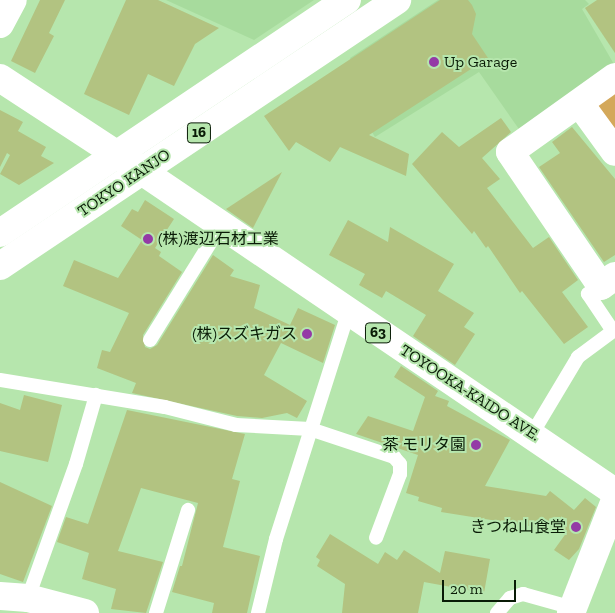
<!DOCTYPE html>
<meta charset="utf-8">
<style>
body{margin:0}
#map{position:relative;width:615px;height:613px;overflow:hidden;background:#b6e6ad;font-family:"Zilla Slab","Noto Sans JP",serif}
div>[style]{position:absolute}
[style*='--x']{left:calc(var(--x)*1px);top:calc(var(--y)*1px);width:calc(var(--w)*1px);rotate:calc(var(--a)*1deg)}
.built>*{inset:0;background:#a7db9d}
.green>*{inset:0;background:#d4a85a}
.building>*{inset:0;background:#b2c381}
.lane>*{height:14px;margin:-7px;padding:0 7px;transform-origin:7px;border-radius:7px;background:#fff}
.street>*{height:28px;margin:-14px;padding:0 14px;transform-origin:14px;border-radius:14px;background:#fff}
.secondary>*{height:28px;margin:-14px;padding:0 14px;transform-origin:14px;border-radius:14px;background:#fff}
.primary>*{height:28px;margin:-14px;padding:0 14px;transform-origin:14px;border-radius:14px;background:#fff}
.highway>*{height:28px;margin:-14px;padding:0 14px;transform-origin:14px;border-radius:14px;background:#fff}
.dots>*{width:14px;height:14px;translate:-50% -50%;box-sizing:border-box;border:2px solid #b6e6ad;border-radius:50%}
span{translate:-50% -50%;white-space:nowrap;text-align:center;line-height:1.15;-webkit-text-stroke:4px #b6e6ad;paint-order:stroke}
.shield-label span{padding:1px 4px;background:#b6e6ad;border:1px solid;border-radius:4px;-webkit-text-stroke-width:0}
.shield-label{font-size:15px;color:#091b06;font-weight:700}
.poi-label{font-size:16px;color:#091b06}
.left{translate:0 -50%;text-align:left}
.right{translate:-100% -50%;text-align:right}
.street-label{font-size:16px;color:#091b06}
.scale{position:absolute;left:442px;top:580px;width:74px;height:22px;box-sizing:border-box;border:2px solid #091b06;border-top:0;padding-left:6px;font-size:15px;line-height:18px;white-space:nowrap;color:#091b06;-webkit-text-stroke:4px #b6e6ad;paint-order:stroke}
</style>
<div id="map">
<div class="built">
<i style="clip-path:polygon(166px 0,314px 0,254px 40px)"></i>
<i style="clip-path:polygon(438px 0,585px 0,589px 4px,582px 9px,615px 66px,521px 132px,479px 72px,375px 137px,343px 85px,360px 74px,350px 58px)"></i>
</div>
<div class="green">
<i style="clip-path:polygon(615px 85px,615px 138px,594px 109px)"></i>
</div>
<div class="building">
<i style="clip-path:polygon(40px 0,65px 0,49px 33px,54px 36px,35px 73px,11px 61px)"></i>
<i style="clip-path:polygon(126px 0,158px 0,219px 28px,195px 44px,174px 86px,148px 74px,129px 115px,84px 94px)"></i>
<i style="clip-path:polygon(440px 0,468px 0,472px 5px,476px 14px,472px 34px,488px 58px,369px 135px,409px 154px,406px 176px,340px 147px,330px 162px,296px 142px,289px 151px,264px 116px)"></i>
<i style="clip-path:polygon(597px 0,615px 0,615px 53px,585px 8px)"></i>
<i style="clip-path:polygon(0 110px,23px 122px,18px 131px,46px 147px,41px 156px,54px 163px,19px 185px,0 174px,10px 155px,7px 153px,0 167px)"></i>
<i style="clip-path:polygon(501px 118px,511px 132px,482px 158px,500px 179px,487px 188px,533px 248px,549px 237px,578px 280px,562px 292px,588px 327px,564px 344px,522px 291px,520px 293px,488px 246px,486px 248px,474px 231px,472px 234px,412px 164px,442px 132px,459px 147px)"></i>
<i style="clip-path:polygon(572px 127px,615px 179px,615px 255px,604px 262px,539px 167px,560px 153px,552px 142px)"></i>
<i style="clip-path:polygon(282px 172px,253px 228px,226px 209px)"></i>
<i style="clip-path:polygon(145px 200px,174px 219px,155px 248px,161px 252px,159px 256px,182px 272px,143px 335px,145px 347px,150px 349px,157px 345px,213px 255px,234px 270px,230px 276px,260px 285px,254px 308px,290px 325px,298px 308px,335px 325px,323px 363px,281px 343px,264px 375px,307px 401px,297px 418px,287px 413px,262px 418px,237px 416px,132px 393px,136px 383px,97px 368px,102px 350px,110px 352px,129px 313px,63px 286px,74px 260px,118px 278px,142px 240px,121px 226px,132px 209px,138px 212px)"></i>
<i style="clip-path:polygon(348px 220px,388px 242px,390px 227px,454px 264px,438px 291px,474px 313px,464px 327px,475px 334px,455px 365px,413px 336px,426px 315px,386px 291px,382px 298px,359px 285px,365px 274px,329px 255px)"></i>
<i style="clip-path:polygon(401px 366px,438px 391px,435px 396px,449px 401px,447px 406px,510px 440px,485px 486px,546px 496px,550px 491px,574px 510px,585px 498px,596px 507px,579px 549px,569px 560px,554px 550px,567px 532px,441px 512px,442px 508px,418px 501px,419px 497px,406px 493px,418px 455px,356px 434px,368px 416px,413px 431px,425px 397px,394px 377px)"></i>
<i style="clip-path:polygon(24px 395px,62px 405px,48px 462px,0 451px,0 403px,20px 410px)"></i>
<i style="clip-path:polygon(127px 410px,245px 434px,232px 479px,240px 481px,223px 547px,260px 556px,247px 613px,212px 613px,214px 603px,172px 592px,180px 566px,182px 566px,198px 503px,141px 488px,118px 551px,163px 562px,146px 613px,111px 609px,116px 589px,82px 579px,89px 553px,57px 542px,66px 517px,88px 524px)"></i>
<i style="clip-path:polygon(0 482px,52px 506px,23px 582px,0 574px)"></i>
<i style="clip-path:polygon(330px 534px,378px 564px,385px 552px,397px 560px,404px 550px,440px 573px,445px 551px,490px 559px,484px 593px,424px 582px,418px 613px,342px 613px,345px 584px,317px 566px,320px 560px,316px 557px)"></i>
</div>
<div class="lane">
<i style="--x:150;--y:340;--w:133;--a:-58.2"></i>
<i style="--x:0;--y:380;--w:167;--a:9.3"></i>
<i style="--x:165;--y:407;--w:73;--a:14.2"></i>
<i style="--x:236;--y:425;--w:74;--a:3.1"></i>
<i style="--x:310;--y:429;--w:89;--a:18.4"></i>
<i style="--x:394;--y:457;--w:9;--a:49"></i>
<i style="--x:400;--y:464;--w:10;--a:90"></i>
<i style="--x:400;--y:474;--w:68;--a:110.6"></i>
<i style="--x:532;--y:434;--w:90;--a:-59.1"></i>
<i style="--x:578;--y:357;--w:44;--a:-36.6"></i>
<i style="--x:613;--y:331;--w:45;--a:-124"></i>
<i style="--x:588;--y:294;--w:15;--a:-32"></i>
<i style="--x:28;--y:598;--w:142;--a:-70.3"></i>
<i style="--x:76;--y:464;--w:72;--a:-73.8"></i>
<i style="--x:156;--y:613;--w:108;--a:-72.7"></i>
<i style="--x:258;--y:613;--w:76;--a:-76.3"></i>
<i style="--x:276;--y:539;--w:237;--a:-72.3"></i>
<i style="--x:497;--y:613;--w:20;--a:-49"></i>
<i style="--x:510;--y:598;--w:14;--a:-17"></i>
<i style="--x:523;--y:594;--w:52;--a:15.6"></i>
</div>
<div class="street">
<i style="--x:0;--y:24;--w:27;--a:-62"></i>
<i style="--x:615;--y:77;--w:129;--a:144.5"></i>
<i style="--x:510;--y:152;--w:162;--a:55.8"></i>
<i style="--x:601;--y:286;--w:17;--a:-36"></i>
<i style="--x:580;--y:104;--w:59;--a:53.9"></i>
<i style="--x:0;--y:596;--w:28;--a:4"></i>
<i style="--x:28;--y:598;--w:59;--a:14.7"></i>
<i style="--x:571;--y:613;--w:121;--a:-68.7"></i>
</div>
<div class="secondary">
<i style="--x:0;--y:78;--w:139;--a:33.2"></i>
</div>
<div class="primary">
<i style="--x:124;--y:159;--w:593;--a:34.15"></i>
</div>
<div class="highway">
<i style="--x:0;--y:233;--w:418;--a:-33.9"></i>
<i style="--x:0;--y:266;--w:478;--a:-33.8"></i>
</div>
<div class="dots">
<i style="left:434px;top:62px;background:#943aa6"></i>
<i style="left:148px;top:239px;background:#943aa6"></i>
<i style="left:307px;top:334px;background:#943aa6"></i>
<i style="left:476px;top:445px;background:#943aa6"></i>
<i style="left:576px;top:527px;background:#943aa6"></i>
</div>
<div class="shield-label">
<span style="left:199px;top:133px">16</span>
<span style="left:378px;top:333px">63</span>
</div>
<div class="poi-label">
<span class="left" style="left:444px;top:62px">Up Garage</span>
<span class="left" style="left:158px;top:239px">(株)渡辺石材工業</span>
<span class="right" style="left:297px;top:334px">(株)スズキガス</span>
<span class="right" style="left:466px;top:445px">茶 モリタ園</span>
<span class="right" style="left:566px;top:527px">きつね山食堂</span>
</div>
<div class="street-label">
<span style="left:124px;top:183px;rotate:-34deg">TOKYO KANJO</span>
<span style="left:470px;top:393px;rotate:33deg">TOYOOKA-KAIDO AVE.</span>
</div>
<div class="scale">20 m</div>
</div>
